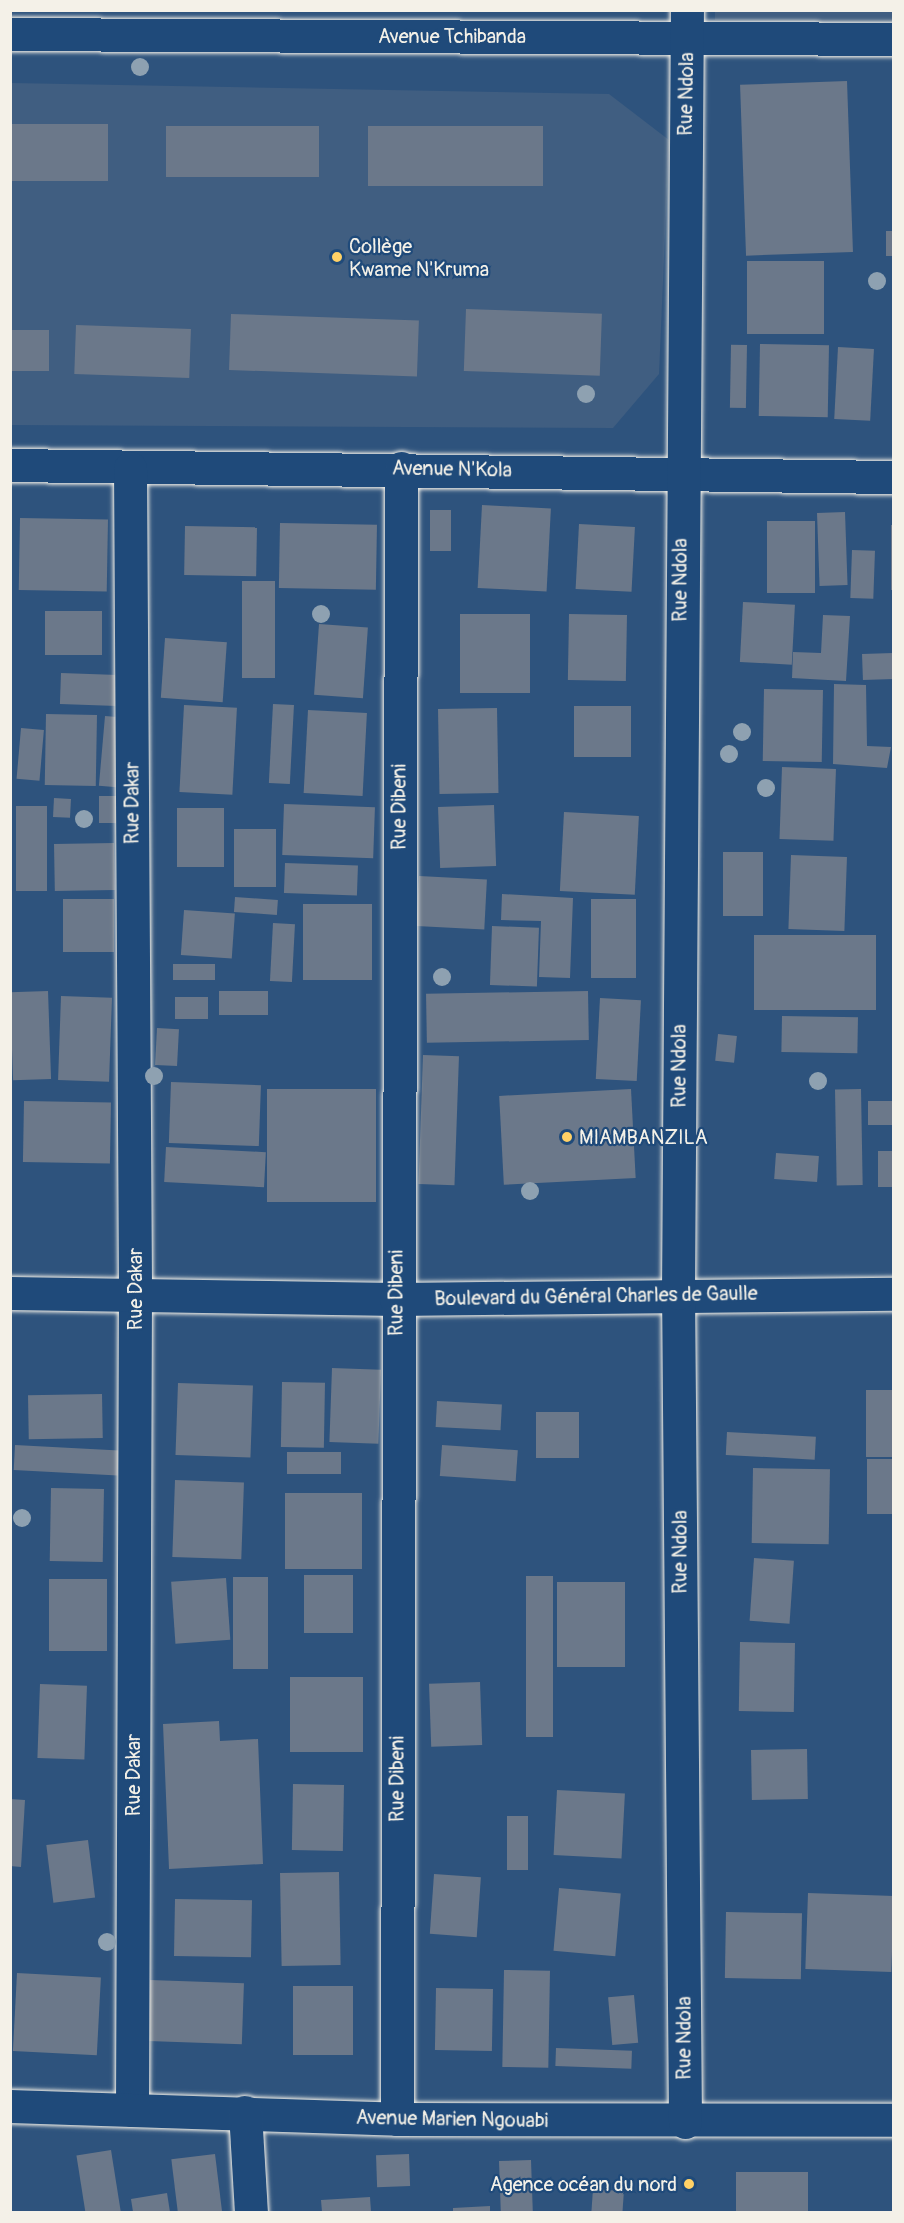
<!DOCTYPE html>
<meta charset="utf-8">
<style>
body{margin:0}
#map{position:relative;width:904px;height:2223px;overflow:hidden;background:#2e537d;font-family:Pangolin,sans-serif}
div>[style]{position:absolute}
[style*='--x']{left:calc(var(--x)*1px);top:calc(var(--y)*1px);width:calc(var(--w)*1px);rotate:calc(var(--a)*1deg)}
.built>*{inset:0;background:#405e81}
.building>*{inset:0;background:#6b788a;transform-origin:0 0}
.roads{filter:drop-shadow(0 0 2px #f4f1e8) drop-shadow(0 0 2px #f4f1e8)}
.minor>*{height:33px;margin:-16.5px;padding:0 16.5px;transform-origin:16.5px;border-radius:16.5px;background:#1f4a7a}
.trees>*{width:18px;height:18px;margin:-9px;border-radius:50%;background:#8ea1b1}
.dots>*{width:16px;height:16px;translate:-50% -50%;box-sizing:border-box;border:3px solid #1f4a7a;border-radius:50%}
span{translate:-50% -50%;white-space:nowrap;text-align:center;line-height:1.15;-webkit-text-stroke:4.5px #1f4a7a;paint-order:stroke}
.street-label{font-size:20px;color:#f4f1e8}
.poi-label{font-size:20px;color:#f4f1e8}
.left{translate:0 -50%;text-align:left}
.right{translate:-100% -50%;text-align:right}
.frame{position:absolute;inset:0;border:12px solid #f4f1e8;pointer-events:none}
</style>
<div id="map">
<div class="built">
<i style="clip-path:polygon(715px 11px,893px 11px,893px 23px,715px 20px)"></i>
<i style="clip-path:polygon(11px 83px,609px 94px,669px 140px,659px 374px,613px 428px,11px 425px)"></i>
</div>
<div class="building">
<i style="left:847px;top:81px;width:171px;height:107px;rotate:88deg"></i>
<i style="left:108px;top:124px;width:57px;height:98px;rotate:90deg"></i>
<i style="left:166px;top:126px;width:153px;height:51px"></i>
<i style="left:543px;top:126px;width:60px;height:175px;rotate:90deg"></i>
<i style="left:886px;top:231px;width:8px;height:25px"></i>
<i style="left:747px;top:261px;width:77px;height:73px"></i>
<i style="left:466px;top:309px;width:136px;height:62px;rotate:2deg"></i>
<i style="left:231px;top:314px;width:188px;height:56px;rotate:2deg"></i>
<i style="left:76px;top:325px;width:115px;height:49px;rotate:2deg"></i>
<i style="left:10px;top:330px;width:39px;height:41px"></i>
<i style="left:760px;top:344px;width:69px;height:72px;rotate:1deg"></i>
<i style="left:747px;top:345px;width:63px;height:16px;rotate:91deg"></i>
<i style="left:838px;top:347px;width:36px;height:72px;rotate:3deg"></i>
<i style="left:482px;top:505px;width:69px;height:83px;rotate:3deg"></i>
<i style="left:430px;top:510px;width:21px;height:41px"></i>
<i style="left:845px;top:512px;width:73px;height:28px;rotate:88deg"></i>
<i style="left:20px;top:518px;width:88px;height:72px;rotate:1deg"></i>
<i style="left:767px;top:521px;width:48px;height:72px"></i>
<i style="left:280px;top:523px;width:97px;height:65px;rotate:1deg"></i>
<i style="left:579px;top:524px;width:56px;height:65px;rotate:3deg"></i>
<i style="left:891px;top:525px;width:3px;height:65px"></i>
<i style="left:185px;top:526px;width:72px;height:49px;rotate:1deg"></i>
<i style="left:852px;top:550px;width:23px;height:48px;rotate:2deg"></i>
<i style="left:242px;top:581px;width:33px;height:97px"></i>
<i style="left:743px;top:602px;width:52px;height:60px;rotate:3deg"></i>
<i style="left:102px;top:611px;width:44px;height:57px;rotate:90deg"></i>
<i style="left:460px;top:614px;width:70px;height:79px"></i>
<i style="left:569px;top:614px;width:58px;height:66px;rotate:1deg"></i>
<i style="clip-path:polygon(823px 615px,850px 616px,846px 681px,792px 678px,793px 652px,821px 653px)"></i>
<i style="left:319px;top:624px;width:49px;height:71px;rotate:4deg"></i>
<i style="left:165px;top:638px;width:62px;height:60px;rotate:4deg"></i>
<i style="left:893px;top:653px;width:26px;height:31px;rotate:88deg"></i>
<i style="left:61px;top:673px;width:57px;height:31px;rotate:2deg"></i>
<i style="clip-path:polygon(834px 684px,866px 685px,867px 746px,891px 747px,887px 768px,833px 764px)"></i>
<i style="left:764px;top:689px;width:59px;height:72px;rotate:1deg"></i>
<i style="left:273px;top:704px;width:21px;height:79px;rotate:3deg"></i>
<i style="left:184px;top:705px;width:53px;height:87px;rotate:3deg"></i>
<i style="left:574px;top:706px;width:57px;height:51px"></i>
<i style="left:497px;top:708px;width:85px;height:59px;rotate:89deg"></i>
<i style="left:308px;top:710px;width:59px;height:83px;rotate:3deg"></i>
<i style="left:46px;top:714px;width:51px;height:71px;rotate:1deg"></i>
<i style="left:105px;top:716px;width:21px;height:70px;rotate:5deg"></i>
<i style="left:21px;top:728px;width:23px;height:51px;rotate:5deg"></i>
<i style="left:782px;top:767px;width:54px;height:72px;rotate:2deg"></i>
<i style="left:99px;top:796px;width:23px;height:27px"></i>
<i style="left:54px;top:798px;width:17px;height:19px;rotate:3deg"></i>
<i style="left:284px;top:804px;width:91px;height:51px;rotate:2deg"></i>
<i style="left:494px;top:805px;width:61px;height:56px;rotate:88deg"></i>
<i style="left:16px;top:806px;width:31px;height:85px"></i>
<i style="left:177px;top:808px;width:47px;height:59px"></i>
<i style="left:564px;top:812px;width:75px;height:79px;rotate:3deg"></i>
<i style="left:276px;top:829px;width:58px;height:42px;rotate:90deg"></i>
<i style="left:114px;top:843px;width:47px;height:60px;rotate:89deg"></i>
<i style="left:723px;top:852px;width:40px;height:64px"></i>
<i style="left:791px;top:855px;width:56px;height:74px;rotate:2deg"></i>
<i style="left:285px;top:863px;width:73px;height:30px;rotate:2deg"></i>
<i style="left:419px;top:876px;width:68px;height:50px;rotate:3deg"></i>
<i style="clip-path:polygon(502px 894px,573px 898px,570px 978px,539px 977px,541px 921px,501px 920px)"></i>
<i style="left:235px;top:897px;width:43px;height:15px;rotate:4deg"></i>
<i style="left:63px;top:899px;width:51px;height:53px"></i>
<i style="left:591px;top:899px;width:45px;height:79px"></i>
<i style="left:303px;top:904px;width:69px;height:76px"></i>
<i style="left:184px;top:910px;width:51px;height:45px;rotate:4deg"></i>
<i style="left:273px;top:923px;width:22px;height:58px;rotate:3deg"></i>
<i style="left:492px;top:926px;width:47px;height:59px;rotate:2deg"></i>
<i style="left:754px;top:935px;width:122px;height:75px"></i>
<i style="left:215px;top:964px;width:16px;height:42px;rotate:90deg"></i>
<i style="left:48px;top:991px;width:88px;height:38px;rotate:88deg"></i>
<i style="left:219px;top:991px;width:49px;height:24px"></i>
<i style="left:588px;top:991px;width:49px;height:162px;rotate:89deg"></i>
<i style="left:61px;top:996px;width:51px;height:84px;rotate:2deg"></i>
<i style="left:175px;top:997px;width:33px;height:22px"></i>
<i style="left:600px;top:998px;width:41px;height:81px;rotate:3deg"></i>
<i style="left:782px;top:1016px;width:76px;height:36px;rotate:1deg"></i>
<i style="left:157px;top:1028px;width:22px;height:37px;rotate:3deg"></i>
<i style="left:718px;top:1034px;width:19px;height:27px;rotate:6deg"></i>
<i style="left:423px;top:1055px;width:36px;height:129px;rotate:2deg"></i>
<i style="left:171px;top:1082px;width:90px;height:61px;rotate:2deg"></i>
<i style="left:267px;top:1089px;width:109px;height:113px"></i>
<i style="left:631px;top:1089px;width:89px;height:132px;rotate:87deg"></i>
<i style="left:861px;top:1089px;width:96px;height:26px;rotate:89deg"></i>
<i style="left:24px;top:1101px;width:87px;height:61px;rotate:1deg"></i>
<i style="left:868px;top:1101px;width:26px;height:24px"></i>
<i style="left:166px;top:1147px;width:100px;height:35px;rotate:3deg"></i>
<i style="left:878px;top:1151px;width:16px;height:36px"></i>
<i style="left:776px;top:1153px;width:43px;height:26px;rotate:4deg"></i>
<i style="left:332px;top:1368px;width:49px;height:74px;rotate:2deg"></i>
<i style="left:282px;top:1382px;width:43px;height:65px;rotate:1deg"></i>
<i style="left:178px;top:1383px;width:75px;height:72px;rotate:2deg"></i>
<i style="left:894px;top:1390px;width:67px;height:28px;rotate:90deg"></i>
<i style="left:102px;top:1394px;width:44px;height:74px;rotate:89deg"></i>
<i style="left:437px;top:1401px;width:65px;height:26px;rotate:3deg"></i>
<i style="left:536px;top:1412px;width:43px;height:46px"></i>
<i style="left:727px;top:1432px;width:89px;height:23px;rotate:3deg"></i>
<i style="left:15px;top:1445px;width:104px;height:25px;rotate:3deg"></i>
<i style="left:442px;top:1445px;width:76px;height:31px;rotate:4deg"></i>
<i style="left:287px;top:1452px;width:54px;height:22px"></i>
<i style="left:867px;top:1459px;width:27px;height:55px"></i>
<i style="left:753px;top:1468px;width:77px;height:75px;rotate:1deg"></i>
<i style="left:175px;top:1480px;width:69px;height:77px;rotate:2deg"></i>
<i style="left:51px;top:1488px;width:53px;height:73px;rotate:1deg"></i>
<i style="left:285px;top:1493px;width:77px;height:76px"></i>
<i style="left:754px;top:1558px;width:40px;height:63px;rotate:4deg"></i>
<i style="left:353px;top:1575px;width:58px;height:49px;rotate:90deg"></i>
<i style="left:526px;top:1576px;width:27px;height:161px"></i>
<i style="left:233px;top:1577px;width:35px;height:92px"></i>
<i style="left:226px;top:1578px;width:62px;height:55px;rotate:86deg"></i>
<i style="left:49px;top:1579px;width:58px;height:72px"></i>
<i style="left:557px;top:1582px;width:68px;height:85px"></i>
<i style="left:740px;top:1642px;width:55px;height:69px;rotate:1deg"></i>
<i style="left:290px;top:1677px;width:73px;height:75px"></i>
<i style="left:480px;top:1682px;width:63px;height:51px;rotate:88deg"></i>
<i style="left:40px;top:1684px;width:47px;height:74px;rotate:2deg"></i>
<i style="clip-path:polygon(219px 1721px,220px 1741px,258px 1739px,263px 1864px,169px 1869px,163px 1724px)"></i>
<i style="left:807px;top:1749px;width:50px;height:56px;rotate:89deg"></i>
<i style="left:293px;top:1784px;width:51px;height:66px;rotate:1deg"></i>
<i style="left:557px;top:1790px;width:68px;height:65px;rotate:3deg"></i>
<i style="clip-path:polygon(10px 1799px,25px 1800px,21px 1867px,10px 1866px)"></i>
<i style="left:507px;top:1816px;width:21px;height:54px"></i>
<i style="left:88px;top:1840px;width:58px;height:42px;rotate:83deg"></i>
<i style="left:339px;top:1872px;width:93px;height:59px;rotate:89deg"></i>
<i style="left:434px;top:1874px;width:47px;height:60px;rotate:4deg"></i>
<i style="left:559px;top:1888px;width:62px;height:63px;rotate:5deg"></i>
<i style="left:808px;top:1893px;width:86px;height:76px;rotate:2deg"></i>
<i style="left:175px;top:1899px;width:77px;height:57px;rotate:1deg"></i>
<i style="left:726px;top:1912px;width:76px;height:66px;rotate:1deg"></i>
<i style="left:504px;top:1970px;width:46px;height:97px;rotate:1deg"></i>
<i style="left:17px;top:1973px;width:84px;height:78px;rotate:3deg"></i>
<i style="left:150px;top:1980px;width:94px;height:61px;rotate:2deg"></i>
<i style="left:293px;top:1986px;width:60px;height:69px"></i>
<i style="left:436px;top:1988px;width:57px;height:62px;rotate:1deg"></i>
<i style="left:634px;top:1995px;width:48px;height:26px;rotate:85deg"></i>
<i style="left:556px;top:2048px;width:76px;height:18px;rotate:2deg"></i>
<i style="left:111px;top:2150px;width:63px;height:35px;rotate:81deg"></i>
<i style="left:215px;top:2154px;width:58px;height:44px;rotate:83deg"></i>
<i style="left:409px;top:2154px;width:32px;height:33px;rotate:88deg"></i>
<i style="left:531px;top:2160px;width:52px;height:32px;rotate:88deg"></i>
<i style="left:736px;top:2172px;width:72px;height:40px"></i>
<i style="left:593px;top:2189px;width:31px;height:23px;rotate:4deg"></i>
<i style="clip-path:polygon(167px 2193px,170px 2212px,133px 2212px,131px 2199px)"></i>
<i style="clip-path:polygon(370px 2197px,371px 2212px,322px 2212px,321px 2200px)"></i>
<i style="clip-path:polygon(490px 2206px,490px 2212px,453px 2212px,453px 2208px)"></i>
</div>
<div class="roads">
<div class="minor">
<i style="--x:10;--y:34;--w:884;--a:0.32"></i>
<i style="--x:10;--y:465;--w:884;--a:0.78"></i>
<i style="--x:130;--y:468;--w:825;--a:89.65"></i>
<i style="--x:135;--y:1293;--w:817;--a:90.21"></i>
<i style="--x:10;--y:1293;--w:386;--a:0.9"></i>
<i style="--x:396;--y:1299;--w:498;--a:-0.6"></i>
<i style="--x:10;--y:2106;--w:387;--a:1.9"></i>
<i style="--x:397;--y:2119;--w:497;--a:0.1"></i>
<i style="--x:245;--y:2112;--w:100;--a:86.6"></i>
<i style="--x:397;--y:2119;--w:1651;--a:-89.86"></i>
<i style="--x:685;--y:2122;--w:829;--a:-90.48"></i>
<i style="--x:678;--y:1293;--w:1283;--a:-89.6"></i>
</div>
</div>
<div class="trees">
<i style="left:140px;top:67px"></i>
<i style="left:877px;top:281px"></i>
<i style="left:586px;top:394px"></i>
<i style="left:321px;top:614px"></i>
<i style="left:742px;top:732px"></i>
<i style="left:729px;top:754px"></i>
<i style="left:766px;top:788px"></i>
<i style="left:84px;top:819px"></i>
<i style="left:442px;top:977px"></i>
<i style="left:154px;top:1076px"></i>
<i style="left:818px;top:1081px"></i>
<i style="left:530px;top:1191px"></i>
<i style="left:22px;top:1518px"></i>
<i style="left:107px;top:1942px"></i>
</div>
<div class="dots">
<i style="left:337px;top:257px;background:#ffd166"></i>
<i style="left:567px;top:1137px;background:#ffd166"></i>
<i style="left:689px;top:2184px;background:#ffd166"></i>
</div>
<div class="street-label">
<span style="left:452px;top:36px">Avenue Tchibanda</span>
<span style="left:686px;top:94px;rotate:-89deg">Rue Ndola</span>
<span style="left:452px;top:469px;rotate:1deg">Avenue N'Kola</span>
<span style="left:680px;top:580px;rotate:-90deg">Rue Ndola</span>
<span style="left:132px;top:803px;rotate:-90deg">Rue Dakar</span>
<span style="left:399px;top:807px;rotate:-90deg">Rue Dibeni</span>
<span style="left:679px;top:1066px;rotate:-90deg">Rue Ndola</span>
<span style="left:135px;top:1289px;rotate:-90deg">Rue Dakar</span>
<span style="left:396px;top:1293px;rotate:-90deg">Rue Dibeni</span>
<span style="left:596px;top:1296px;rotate:-1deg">Boulevard du Général Charles de Gaulle</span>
<span style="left:680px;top:1552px;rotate:-90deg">Rue Ndola</span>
<span style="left:133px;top:1775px;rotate:-90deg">Rue Dakar</span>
<span style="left:397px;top:1779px;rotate:-90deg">Rue Dibeni</span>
<span style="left:684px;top:2038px;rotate:-90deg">Rue Ndola</span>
<span style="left:452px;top:2119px;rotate:1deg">Avenue Marien Ngouabi</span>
</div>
<div class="poi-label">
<span class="left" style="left:349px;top:258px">Collège<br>Kwame N'Kruma</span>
<span class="left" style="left:579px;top:1137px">MIAMBANZILA</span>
<span class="right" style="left:677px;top:2184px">Agence océan du nord</span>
</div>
<div class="frame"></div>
</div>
